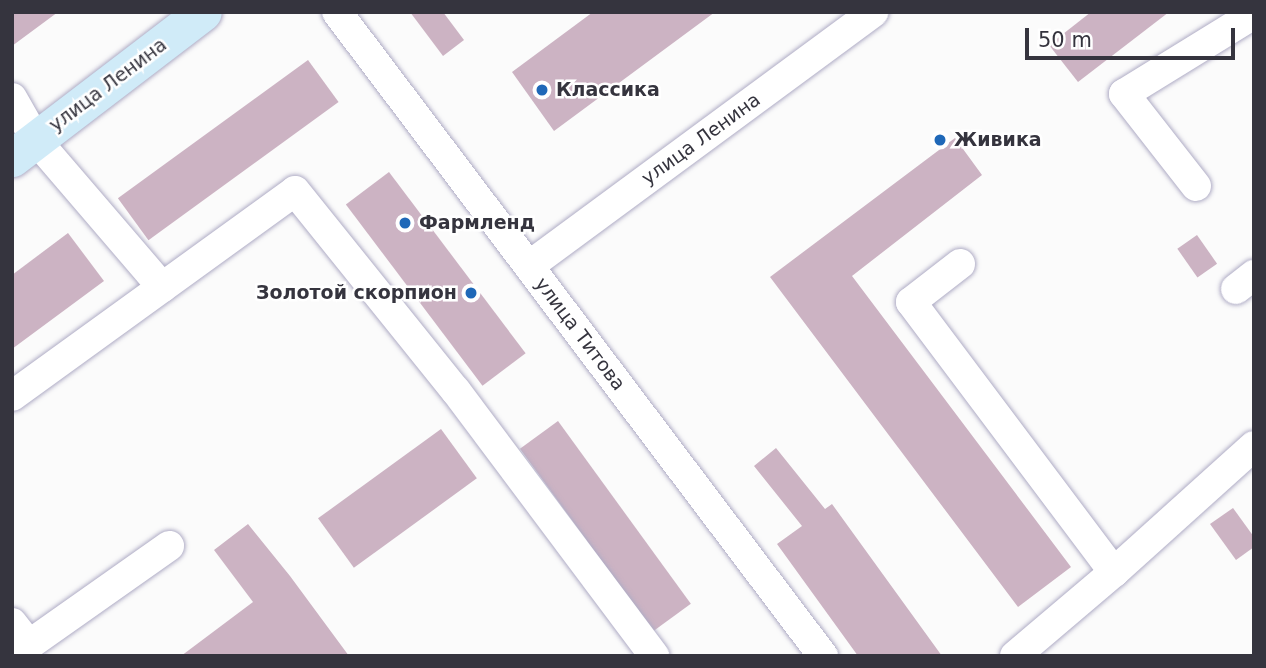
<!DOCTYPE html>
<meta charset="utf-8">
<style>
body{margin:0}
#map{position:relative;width:1266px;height:668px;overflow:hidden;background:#fbfbfb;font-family:"DejaVu Sans",sans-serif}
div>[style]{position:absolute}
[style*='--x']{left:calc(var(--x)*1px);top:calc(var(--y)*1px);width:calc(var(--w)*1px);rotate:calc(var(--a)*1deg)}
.building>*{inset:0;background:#ccb3c3;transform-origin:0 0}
.roads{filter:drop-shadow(0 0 2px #afacc5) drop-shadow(0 0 2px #afacc5)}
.minor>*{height:30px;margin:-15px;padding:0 15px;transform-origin:15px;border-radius:15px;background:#fff}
.major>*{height:37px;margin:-18.5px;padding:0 18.5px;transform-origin:18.5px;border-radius:18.5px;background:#d0ebf8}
.dots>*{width:19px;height:19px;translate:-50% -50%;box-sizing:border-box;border:4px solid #fff;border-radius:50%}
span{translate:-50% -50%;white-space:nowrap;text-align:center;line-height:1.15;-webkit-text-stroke:5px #fff;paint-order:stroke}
.street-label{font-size:19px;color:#35343e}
.poi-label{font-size:19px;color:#35343e;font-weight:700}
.left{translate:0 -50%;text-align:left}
.right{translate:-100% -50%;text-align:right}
.frame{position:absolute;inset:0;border:14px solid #35343e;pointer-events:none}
.scale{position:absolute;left:1025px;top:28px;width:210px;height:32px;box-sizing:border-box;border:4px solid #35343e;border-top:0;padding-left:9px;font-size:21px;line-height:24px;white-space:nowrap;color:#35343e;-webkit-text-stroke:5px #fff;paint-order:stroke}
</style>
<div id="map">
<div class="building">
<i style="clip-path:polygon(12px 12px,58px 12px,12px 46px)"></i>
<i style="clip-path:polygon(410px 12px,443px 12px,464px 40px,443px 56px)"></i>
<i style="clip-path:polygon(593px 12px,715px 12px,554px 131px,512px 72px)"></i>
<i style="clip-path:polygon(1091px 12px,1169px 12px,1078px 82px,1049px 45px)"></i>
<i style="left:308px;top:60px;width:52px;height:235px;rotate:54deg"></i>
<i style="clip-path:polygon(955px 138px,982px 175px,852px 276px,1071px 567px,1018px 607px,770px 277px)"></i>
<i style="left:389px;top:172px;width:227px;height:54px;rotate:53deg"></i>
<i style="clip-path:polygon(68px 233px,104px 281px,12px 349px,12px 275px)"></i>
<i style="left:1197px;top:235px;width:35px;height:24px;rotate:55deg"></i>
<i style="left:558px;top:421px;width:226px;height:47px;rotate:54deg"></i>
<i style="left:441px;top:429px;width:61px;height:152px;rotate:54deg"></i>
<i style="clip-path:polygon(776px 448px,825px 509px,832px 504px,942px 656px,858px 656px,777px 544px,802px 526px,754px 466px)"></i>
<i style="clip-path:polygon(1233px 508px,1254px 537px,1254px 547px,1236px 560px,1210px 524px)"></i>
<i style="clip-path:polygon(248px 524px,290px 576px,349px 656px,181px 656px,253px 602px,214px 550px)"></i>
</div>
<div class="roads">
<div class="minor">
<i style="--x:337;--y:12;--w:807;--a:52.96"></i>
<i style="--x:12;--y:98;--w:48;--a:60.3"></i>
<i style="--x:36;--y:140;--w:194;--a:49.4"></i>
<i style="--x:1196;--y:186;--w:117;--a:-128"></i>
<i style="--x:1124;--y:94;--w:153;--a:-31.6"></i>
<i style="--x:960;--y:264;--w:62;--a:142.2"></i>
<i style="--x:911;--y:302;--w:338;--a:53.1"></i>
<i style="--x:529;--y:266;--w:428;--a:-36.4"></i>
<i style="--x:1236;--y:289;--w:23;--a:-38"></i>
<i style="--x:12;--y:396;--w:349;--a:-35.9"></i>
<i style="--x:295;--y:191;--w:257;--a:51.2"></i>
<i style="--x:456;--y:391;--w:331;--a:53.2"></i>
<i style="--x:12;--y:623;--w:28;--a:52"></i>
<i style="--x:13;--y:656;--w:191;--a:-35.2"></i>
<i style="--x:1015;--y:656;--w:130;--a:-40.3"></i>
<i style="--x:1114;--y:572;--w:188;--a:-42"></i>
</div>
<div class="major">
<i style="--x:12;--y:158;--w:240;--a:-37.4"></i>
</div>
</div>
<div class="dots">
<i style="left:542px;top:90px;background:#1f68b8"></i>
<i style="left:940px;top:140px;background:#1f68b8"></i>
<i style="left:405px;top:223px;background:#1f68b8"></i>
<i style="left:471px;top:293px;background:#1f68b8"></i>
</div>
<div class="street-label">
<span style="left:108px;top:85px;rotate:-37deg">улица Ленина</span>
<span style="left:701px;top:139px;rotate:-36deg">улица Ленина</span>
<span style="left:580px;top:334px;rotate:53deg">улица Титова</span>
</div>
<div class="poi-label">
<span class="left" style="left:556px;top:90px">Классика</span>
<span class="left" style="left:954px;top:140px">Живика</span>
<span class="left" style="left:419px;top:223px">Фармленд</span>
<span class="right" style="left:457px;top:293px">Золотой скорпион</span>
</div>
<div class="frame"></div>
<div class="scale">50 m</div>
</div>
